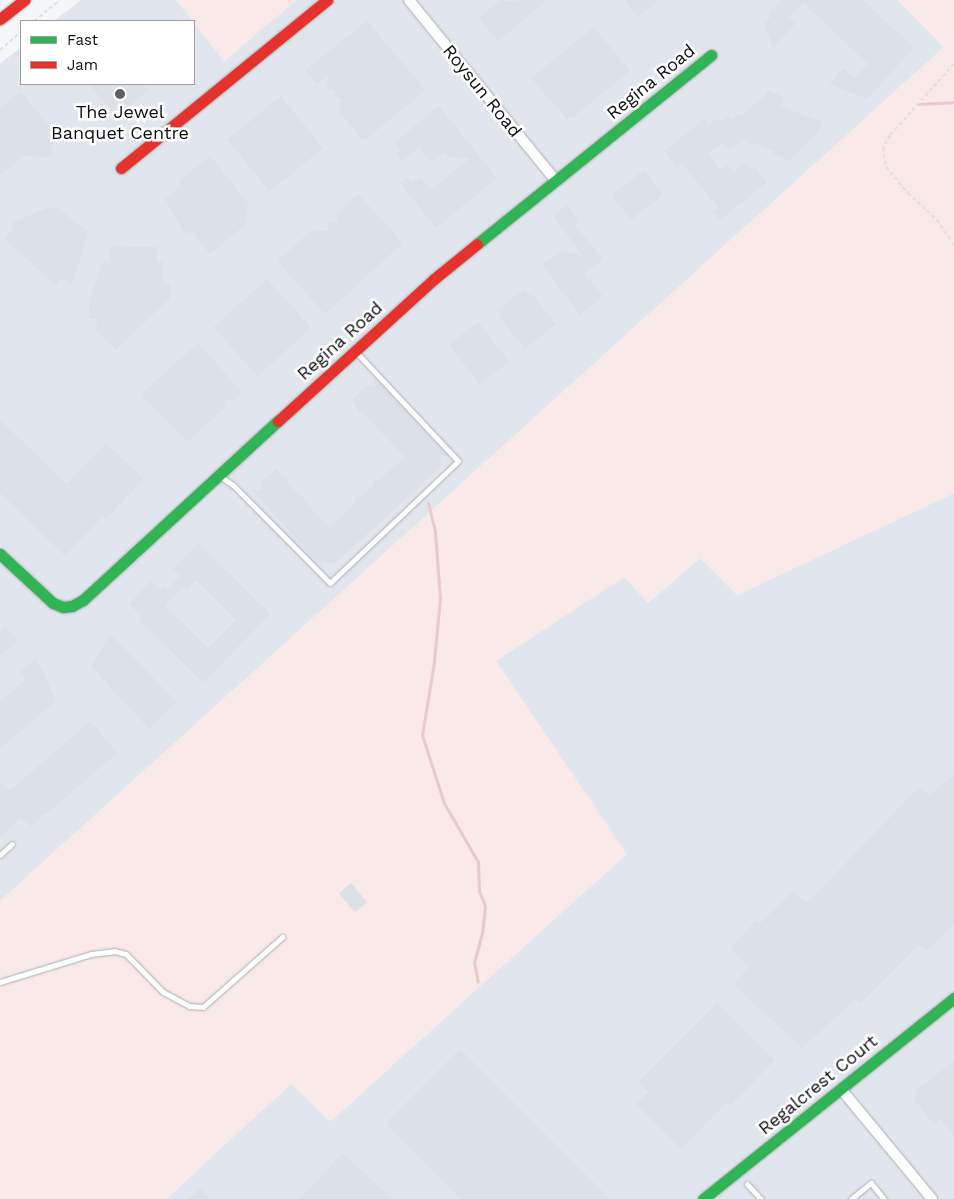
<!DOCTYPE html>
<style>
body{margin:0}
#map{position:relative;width:954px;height:1199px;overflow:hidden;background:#f4f6f9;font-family:"Work Sans",sans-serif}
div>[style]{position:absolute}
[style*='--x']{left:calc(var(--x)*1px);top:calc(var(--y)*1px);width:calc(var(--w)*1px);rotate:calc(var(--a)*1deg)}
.built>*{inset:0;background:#e1e6ee}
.green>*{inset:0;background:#f9e9e8}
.stream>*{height:3px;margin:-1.5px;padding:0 1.5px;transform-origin:1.5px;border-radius:1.5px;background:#e5cbc9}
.building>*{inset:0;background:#dce0e7;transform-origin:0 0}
.path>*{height:2px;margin-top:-1px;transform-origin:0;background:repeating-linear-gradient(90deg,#dfe0e0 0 4px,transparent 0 6.5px)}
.roads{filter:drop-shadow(0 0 1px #acaeb0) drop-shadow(0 0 1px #acaeb0)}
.lane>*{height:5px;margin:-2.5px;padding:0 2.5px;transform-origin:2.5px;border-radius:2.5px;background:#fdfefe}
.street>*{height:10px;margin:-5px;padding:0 5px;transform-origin:5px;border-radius:5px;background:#fdfefe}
.fast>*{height:11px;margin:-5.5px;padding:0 5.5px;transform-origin:5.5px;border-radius:5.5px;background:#30b455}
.jam>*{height:11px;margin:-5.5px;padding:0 5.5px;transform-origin:5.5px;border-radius:5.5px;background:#e5322d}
.dots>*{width:14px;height:14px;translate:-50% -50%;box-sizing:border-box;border:2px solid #fff;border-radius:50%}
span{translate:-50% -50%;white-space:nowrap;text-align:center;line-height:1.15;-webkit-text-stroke:5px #fff;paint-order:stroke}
.street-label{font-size:18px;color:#0c0d0f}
.poi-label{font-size:18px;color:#0c0d0f}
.legend{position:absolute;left:20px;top:20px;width:175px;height:65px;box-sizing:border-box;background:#fff;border:1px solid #9e9e9f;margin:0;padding:6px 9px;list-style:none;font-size:15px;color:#0c0d0f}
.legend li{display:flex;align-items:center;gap:10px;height:25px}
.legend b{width:25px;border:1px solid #9e9e9f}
</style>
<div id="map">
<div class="built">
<i style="clip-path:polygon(81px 0,176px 0,193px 21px,54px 21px)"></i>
<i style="clip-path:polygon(296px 0,898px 0,944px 47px,0 901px,0 64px,21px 47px,21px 84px,194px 84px,194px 22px,224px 61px)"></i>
<i style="clip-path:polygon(954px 493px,954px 1199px,166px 1199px,291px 1083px,330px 1121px,626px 854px,495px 661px,624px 577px,648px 603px,700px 558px,737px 595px)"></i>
</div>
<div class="green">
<i style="clip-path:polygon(176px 0,296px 0,224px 61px)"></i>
<i style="clip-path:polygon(898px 0,954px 0,954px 493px,737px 595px,700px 558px,648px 603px,624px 577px,496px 661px,627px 854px,331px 1121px,291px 1084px,166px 1199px,0 1199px,0 901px,944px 47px)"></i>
</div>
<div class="stream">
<i style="--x:918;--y:104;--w:36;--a:-3"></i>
<i style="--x:428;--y:503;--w:30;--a:76"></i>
<i style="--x:435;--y:532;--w:66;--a:85.7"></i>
<i style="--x:440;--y:598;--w:64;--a:95.4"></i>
<i style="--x:434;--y:662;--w:74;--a:99.3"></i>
<i style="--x:422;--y:735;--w:71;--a:72.1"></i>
<i style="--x:444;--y:803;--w:68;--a:60"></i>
<i style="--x:478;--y:862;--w:29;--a:88"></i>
<i style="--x:479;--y:891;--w:16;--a:68"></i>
<i style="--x:485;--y:906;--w:27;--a:96"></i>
<i style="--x:482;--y:933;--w:30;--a:105"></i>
<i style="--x:474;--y:962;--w:20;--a:79"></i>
</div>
<div class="building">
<i style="clip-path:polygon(500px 0,506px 1px,547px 0,498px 41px,479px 18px)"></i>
<i style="clip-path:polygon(624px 0,659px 0,638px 17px)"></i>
<i style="clip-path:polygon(781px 0,863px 0,914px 48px,867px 99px,829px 84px,844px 68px,854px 78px,868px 64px,803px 3px,789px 17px,796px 23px,773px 48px,764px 23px,771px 16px,768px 13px)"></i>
<i style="clip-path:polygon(367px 21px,426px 90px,366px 139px,361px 138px,339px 112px,341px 98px,334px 97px,334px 90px,326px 90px,329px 73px,317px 84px,305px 70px)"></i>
<i style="clip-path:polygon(594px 27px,630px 71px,571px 119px,570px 117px,567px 119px,531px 78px)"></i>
<i style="clip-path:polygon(89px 84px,156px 84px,125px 110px,120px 104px,111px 111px)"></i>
<i style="clip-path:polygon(767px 90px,785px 97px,781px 106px,822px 122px,818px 133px,790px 161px,773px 154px,774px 151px,754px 143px,751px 145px,746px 139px,729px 149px,723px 142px,708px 154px,721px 170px,727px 164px,733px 172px,745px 162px,751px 170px,755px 167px,767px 182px,720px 220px,713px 212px,719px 208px,682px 164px,677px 168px,664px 151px,704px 119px,709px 125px,716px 118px,720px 122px,728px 116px,731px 120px,738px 114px,740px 116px,765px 96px)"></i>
<i style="clip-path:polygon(21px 92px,53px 130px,51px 157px,23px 156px,0 175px,0 108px)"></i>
<i style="left:281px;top:96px;width:67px;height:69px;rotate:51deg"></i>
<i style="clip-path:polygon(439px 106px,497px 178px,436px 228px,400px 183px,407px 177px,412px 183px,420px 177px,431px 190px,470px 158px,450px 158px,445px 152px,432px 162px,419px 147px,402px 161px,396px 154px,400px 150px,394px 143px)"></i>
<i style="clip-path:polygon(210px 156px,248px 203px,246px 224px,210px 254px,191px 231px,185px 234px,165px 199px,181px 186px,178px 182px)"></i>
<i style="left:644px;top:170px;width:31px;height:41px;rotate:52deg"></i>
<i style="clip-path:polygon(358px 194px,403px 243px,325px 314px,277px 261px,312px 230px,327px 231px,328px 222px,337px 222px,337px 213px)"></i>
<i style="clip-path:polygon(567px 205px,580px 221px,575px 225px,603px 259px,584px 274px,603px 296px,580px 315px,542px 265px,562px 251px,583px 256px,553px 216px)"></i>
<i style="clip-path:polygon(49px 207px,59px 209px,88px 232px,72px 285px,61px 278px,56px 286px,4px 238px,14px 229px,11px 223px)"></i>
<i style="clip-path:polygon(110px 246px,157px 247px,157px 262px,163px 262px,163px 283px,171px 283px,170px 298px,116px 350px,96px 330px,97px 319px,89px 319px,89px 302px,103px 261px,110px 261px)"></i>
<i style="left:267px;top:279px;width:66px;height:72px;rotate:48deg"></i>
<i style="clip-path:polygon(524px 289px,529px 295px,531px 293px,556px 324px,525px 349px,500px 318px,502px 317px,497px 311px)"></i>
<i style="left:478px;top:322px;width:50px;height:37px;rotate:52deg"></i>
<i style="clip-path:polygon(198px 343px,240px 390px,240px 394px,232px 401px,225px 400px,225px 407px,190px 440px,186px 440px,140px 395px)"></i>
<i style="clip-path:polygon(374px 378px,447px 456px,440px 456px,441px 467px,335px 563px,318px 563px,251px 489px,261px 491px,260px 483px,276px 469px,283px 477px,287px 477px,287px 482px,300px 496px,304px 496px,304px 500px,329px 528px,355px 502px,355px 498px,359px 498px,373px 486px,373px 481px,377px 481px,405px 457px,379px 430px,376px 430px,376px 426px,362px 412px,359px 412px,352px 400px,367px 385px,375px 386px)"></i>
<i style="clip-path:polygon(0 420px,67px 484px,106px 443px,144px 479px,106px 519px,103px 516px,65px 556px,0 493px)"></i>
<i style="clip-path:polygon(evenodd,198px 543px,270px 614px,203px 683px,138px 619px,141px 616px,129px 604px,151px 581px,160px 590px,164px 587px,167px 590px,180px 576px,172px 569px,198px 543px,196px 580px,236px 620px,208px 648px,165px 606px,184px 587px,187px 589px,196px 580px)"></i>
<i style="clip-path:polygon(5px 626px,18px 640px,0 656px,0 631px)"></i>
<i style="clip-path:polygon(110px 634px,177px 702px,149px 729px,91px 666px)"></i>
<i style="clip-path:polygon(35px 659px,40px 665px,56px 701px,0 749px,0 702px,26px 679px,19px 672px)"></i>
<i style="clip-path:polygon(90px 721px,117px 753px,46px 814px,44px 813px,32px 827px,20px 817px,0 838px,0 782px,10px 791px)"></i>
<i style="clip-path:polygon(954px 774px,954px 924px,928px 951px,919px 945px,861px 1003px,856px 999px,802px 1048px,734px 985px,748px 967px,731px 949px,756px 920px,760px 923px,793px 891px,807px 903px,918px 788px,930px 795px)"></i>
<i style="left:351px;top:883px;width:25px;height:16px;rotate:50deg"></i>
<i style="clip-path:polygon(717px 1003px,775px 1060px,731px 1105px,727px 1102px,681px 1149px,636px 1104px,648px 1092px,638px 1082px)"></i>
<i style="clip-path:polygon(460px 1049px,610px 1199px,462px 1199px,386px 1123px)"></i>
<i style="clip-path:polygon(954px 1061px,954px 1136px,940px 1119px,934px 1124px,914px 1100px,916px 1090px)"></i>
<i style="clip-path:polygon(343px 1153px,392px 1199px,299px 1199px)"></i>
<i style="clip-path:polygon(200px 1188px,210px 1199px,188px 1199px)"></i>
</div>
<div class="path">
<i style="--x:34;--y:21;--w:33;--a:-39"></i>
<i style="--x:0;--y:50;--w:28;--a:-41"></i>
<i style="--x:954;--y:64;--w:96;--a:132"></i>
<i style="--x:890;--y:135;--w:15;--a:118"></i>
<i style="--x:883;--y:148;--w:19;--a:81"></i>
<i style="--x:886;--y:167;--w:34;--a:50"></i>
<i style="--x:908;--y:193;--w:40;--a:43"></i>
<i style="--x:937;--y:220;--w:30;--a:56"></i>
</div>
<div class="roads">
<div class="lane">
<i style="--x:221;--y:477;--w:14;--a:34"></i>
<i style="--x:233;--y:485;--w:138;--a:45.3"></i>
<i style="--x:330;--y:583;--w:177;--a:-43.6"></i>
<i style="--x:458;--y:461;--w:149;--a:-133.1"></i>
<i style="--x:0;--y:855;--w:16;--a:-43"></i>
<i style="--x:0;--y:982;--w:95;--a:-17.1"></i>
<i style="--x:91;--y:954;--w:23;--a:-7"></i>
<i style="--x:114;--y:951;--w:12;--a:14"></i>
<i style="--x:126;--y:954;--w:53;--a:45.8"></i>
<i style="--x:163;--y:992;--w:30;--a:28"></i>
<i style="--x:189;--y:1006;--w:14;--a:4"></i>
<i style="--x:203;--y:1007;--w:106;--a:-41.5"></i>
<i style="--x:747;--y:1184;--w:21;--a:47"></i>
<i style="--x:851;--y:1199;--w:26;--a:-39"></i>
<i style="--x:871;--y:1183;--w:21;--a:51"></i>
</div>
<div class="street">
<i style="--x:409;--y:0;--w:233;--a:50.9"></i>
<i style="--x:841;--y:1089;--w:143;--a:50.4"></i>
</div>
<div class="fast">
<i style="--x:477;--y:244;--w:301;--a:-38.9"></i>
<i style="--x:0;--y:554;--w:72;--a:42.8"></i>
<i style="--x:53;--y:603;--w:11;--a:22"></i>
<i style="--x:63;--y:607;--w:9;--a:-6"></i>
<i style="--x:72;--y:606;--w:13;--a:-29"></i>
<i style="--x:83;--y:600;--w:265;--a:-42.6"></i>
<i style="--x:703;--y:1199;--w:322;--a:-38.7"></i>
</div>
<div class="jam">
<i style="--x:0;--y:19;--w:31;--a:-38"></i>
<i style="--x:121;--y:168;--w:266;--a:-39.2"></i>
<i style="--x:278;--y:421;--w:211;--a:-42.3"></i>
<i style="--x:434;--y:279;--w:55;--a:-39.1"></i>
</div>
</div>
<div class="dots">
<i style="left:120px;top:94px;background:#5d5f61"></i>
</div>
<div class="street-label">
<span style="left:651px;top:82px;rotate:-39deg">Regina Road</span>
<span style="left:482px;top:91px;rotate:51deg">Roysun Road</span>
<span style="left:340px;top:341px;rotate:-42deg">Regina Road</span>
<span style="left:818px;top:1085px;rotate:-39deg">Regalcrest Court</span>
</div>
<div class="poi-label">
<span style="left:120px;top:123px">The Jewel<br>Banquet Centre</span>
</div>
<ul class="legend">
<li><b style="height:6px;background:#30b455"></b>Fast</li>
<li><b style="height:6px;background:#e5322d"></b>Jam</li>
</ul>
</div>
